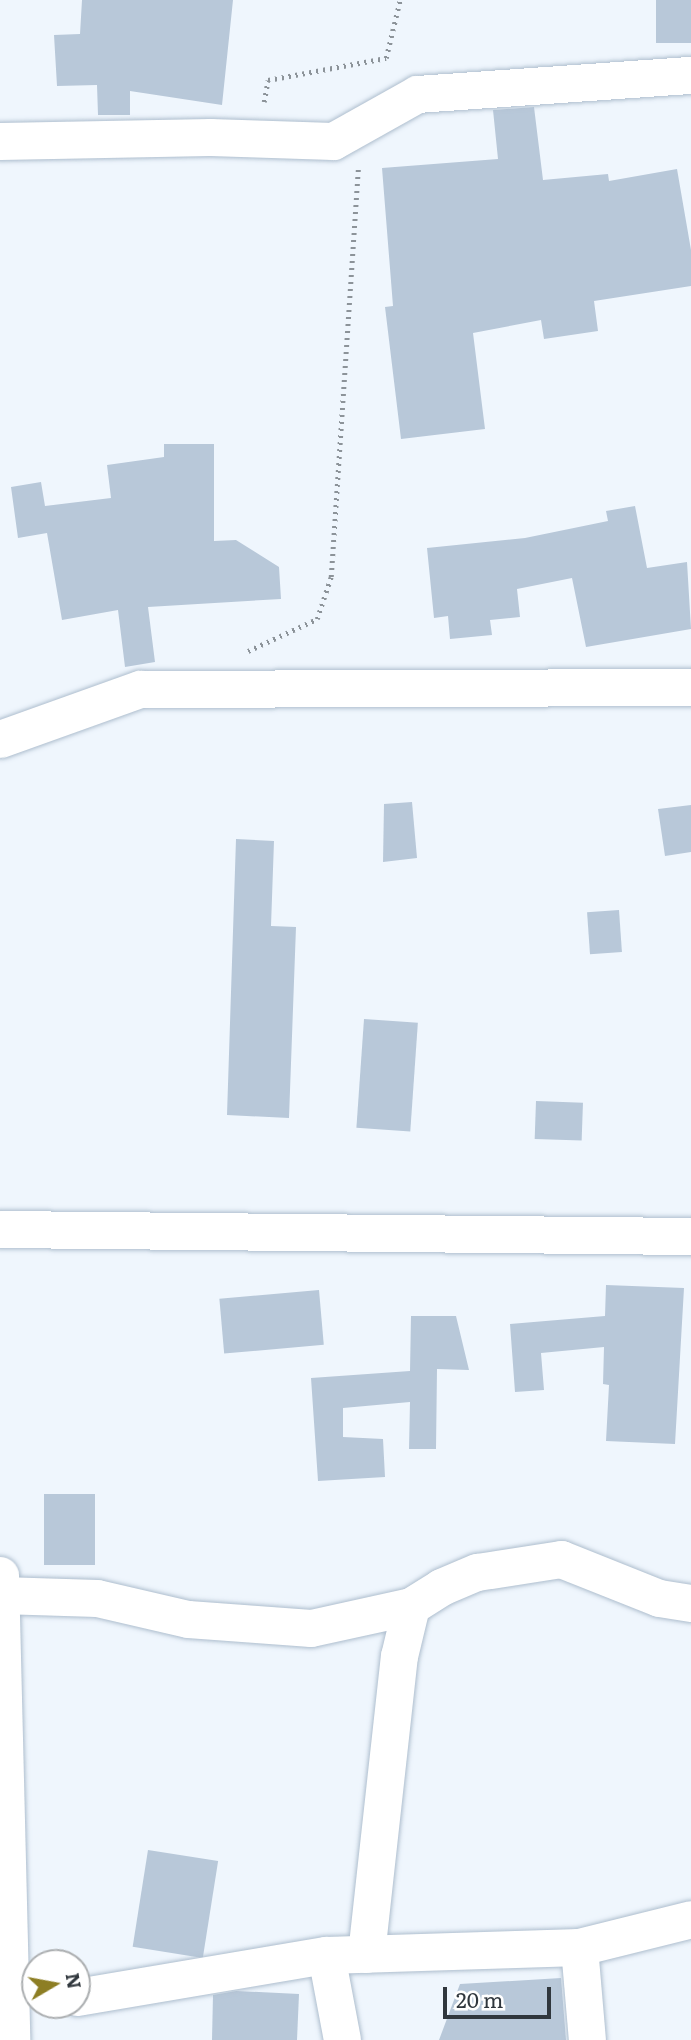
<!DOCTYPE html>
<style>
body{margin:0}
#map{position:relative;width:691px;height:2040px;overflow:hidden;background:#eff6fd;font-family:Literata,serif}
div>[style]{position:absolute}
[style*='--x']{left:calc(var(--x)*1px);top:calc(var(--y)*1px);width:calc(var(--w)*1px);rotate:calc(var(--a)*1deg)}
.building>*{inset:0;background:#b8c8d9;transform-origin:0 0}
.path>*{height:4.5px;margin-top:-2.25px;transform-origin:0;background:repeating-linear-gradient(90deg,#8c9399 0 2px,transparent 0 7px)}
.roads{filter:drop-shadow(0 0 2px #aebece) drop-shadow(0 0 2px #aebece)}
.street>*{height:37px;margin:-18.5px;padding:0 18.5px;transform-origin:18.5px;border-radius:18.5px;background:#fff}
span{translate:-50% -50%;white-space:nowrap;text-align:center;line-height:1.15;-webkit-text-stroke:5px #fff;paint-order:stroke}
.north{position:absolute;left:21px;top:1949px;width:70px;height:70px;box-sizing:border-box;background:#fff;border:2px solid #acafb1;border-radius:50%;rotate:80deg;font-size:19px;font-weight:700;line-height:28px;text-align:center;color:#30373d}
.north::after{content:'';display:block;margin:auto;width:24px;height:32px;background:#8d7e24;clip-path:polygon(50% 0,100% 100%,50% 72%,0 100%)}
.scale{position:absolute;left:443px;top:1987px;width:108px;height:32px;box-sizing:border-box;border:4px solid #30373d;border-top:0;padding-left:9px;font-size:21px;line-height:24px;white-space:nowrap;color:#30373d;-webkit-text-stroke:5px #fff;paint-order:stroke}
</style>
<div id="map">
<div class="building">
<i style="clip-path:polygon(82px 0,233px 0,222px 105px,130px 91px,130px 115px,98px 115px,97px 85px,57px 86px,54px 35px,80px 34px)"></i>
<i style="left:656px;top:0;width:35px;height:43px"></i>
<i style="clip-path:polygon(534px 107px,543px 180px,608px 174px,609px 181px,677px 169px,691px 250px,691px 286px,594px 301px,598px 331px,544px 339px,541px 320px,473px 333px,485px 429px,401px 439px,385px 307px,393px 306px,382px 168px,498px 159px,493px 110px)"></i>
<i style="clip-path:polygon(164px 444px,214px 444px,214px 541px,236px 540px,279px 567px,281px 599px,148px 607px,155px 662px,125px 667px,118px 610px,62px 620px,47px 533px,18px 538px,11px 487px,41px 482px,45px 506px,111px 498px,107px 465px,164px 457px)"></i>
<i style="clip-path:polygon(635px 506px,647px 568px,687px 562px,691px 629px,586px 647px,572px 578px,517px 589px,520px 617px,490px 620px,492px 635px,450px 639px,448px 616px,434px 618px,427px 548px,525px 538px,608px 521px,606px 511px)"></i>
<i style="clip-path:polygon(412px 802px,417px 858px,383px 862px,384px 804px)"></i>
<i style="clip-path:polygon(691px 805px,691px 852px,665px 856px,658px 809px)"></i>
<i style="clip-path:polygon(236px 839px,274px 841px,271px 926px,296px 927px,289px 1118px,227px 1115px)"></i>
<i style="left:619px;top:910px;width:42px;height:32px;rotate:86deg"></i>
<i style="left:364px;top:1019px;width:54px;height:109px;rotate:4deg"></i>
<i style="left:536px;top:1101px;width:47px;height:38px;rotate:2deg"></i>
<i style="clip-path:polygon(606px 1285px,684px 1288px,675px 1444px,606px 1441px,609px 1385px,603px 1384px,604px 1347px,541px 1353px,544px 1390px,515px 1392px,510px 1324px,605px 1316px)"></i>
<i style="left:319px;top:1290px;width:55px;height:100px;rotate:85deg"></i>
<i style="clip-path:polygon(411px 1316px,456px 1316px,469px 1370px,437px 1369px,436px 1449px,409px 1449px,410px 1402px,343px 1408px,343px 1437px,383px 1439px,385px 1477px,318px 1481px,311px 1378px,410px 1371px)"></i>
<i style="left:44px;top:1494px;width:51px;height:71px"></i>
<i style="left:148px;top:1850px;width:71px;height:98px;rotate:9deg"></i>
<i style="clip-path:polygon(561px 1978px,566px 2040px,439px 2040px,460px 1984px)"></i>
<i style="clip-path:polygon(236px 1991px,299px 1994px,297px 2040px,212px 2040px,213px 1995px)"></i>
</div>
<div class="path">
<i style="--x:264;--y:102;--w:22;--a:-80"></i>
<i style="--x:268;--y:80;--w:120;--a:-10.6"></i>
<i style="--x:386;--y:58;--w:60;--a:-76.4"></i>
<i style="--x:248;--y:651;--w:76;--a:-24.9"></i>
<i style="--x:317;--y:619;--w:44;--a:-71.6"></i>
<i style="--x:331;--y:577;--w:410;--a:-86.2"></i>
</div>
<div class="roads">
<div class="street">
<i style="--x:0;--y:141;--w:210;--a:-1.1"></i>
<i style="--x:210;--y:137;--w:123;--a:1.9"></i>
<i style="--x:333;--y:141;--w:96;--a:-29.2"></i>
<i style="--x:417;--y:94;--w:275;--a:-4"></i>
<i style="--x:0;--y:739;--w:149;--a:-19.7"></i>
<i style="--x:140;--y:689;--w:551;--a:-0.21"></i>
<i style="--x:0;--y:1229;--w:691;--a:0.58"></i>
<i style="--x:0;--y:1575;--w:465;--a:88.6"></i>
<i style="--x:0;--y:1595;--w:97;--a:1.8"></i>
<i style="--x:97;--y:1598;--w:93;--a:13"></i>
<i style="--x:188;--y:1619;--w:123;--a:4.2"></i>
<i style="--x:311;--y:1628;--w:102;--a:-12.4"></i>
<i style="--x:411;--y:1606;--w:36;--a:-32"></i>
<i style="--x:441;--y:1587;--w:39;--a:-23"></i>
<i style="--x:477;--y:1572;--w:85;--a:-8.8"></i>
<i style="--x:561;--y:1559;--w:105;--a:21.7"></i>
<i style="--x:659;--y:1598;--w:32;--a:9"></i>
<i style="--x:579;--y:1947;--w:93;--a:85.1"></i>
<i style="--x:366;--y:1954;--w:300;--a:-83.7"></i>
<i style="--x:399;--y:1656;--w:51;--a:-76.5"></i>
<i style="--x:326;--y:1955;--w:86;--a:79.3"></i>
<i style="--x:77;--y:1997;--w:253;--a:-9.6"></i>
<i style="--x:326;--y:1955;--w:253;--a:-1.8"></i>
<i style="--x:579;--y:1947;--w:115;--a:-14"></i>
</div>
</div>
<div class="north">N</div>
<div class="scale">20 m</div>
</div>
